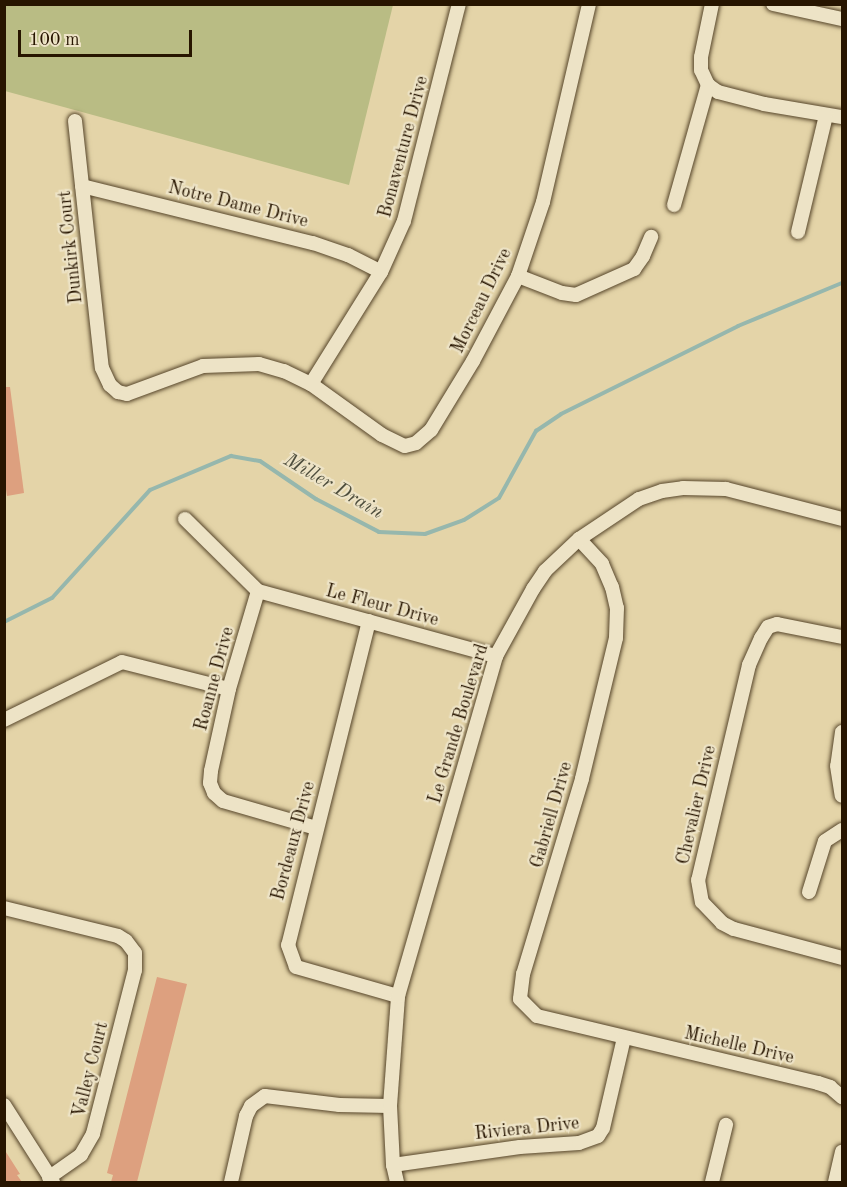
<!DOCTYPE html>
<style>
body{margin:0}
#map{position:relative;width:847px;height:1187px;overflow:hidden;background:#e4d4a8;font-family:"Old Standard TT",serif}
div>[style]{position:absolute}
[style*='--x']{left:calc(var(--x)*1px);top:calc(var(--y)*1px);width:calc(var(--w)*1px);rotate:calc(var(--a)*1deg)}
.green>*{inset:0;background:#b9bc84}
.stream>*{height:4px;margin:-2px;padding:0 2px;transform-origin:2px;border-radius:2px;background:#96b7ad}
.building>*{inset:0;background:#dda07f}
.roads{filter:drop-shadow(0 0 2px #56452a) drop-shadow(0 0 2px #56452a)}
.street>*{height:14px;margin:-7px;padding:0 7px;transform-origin:7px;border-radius:7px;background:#ede3c6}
span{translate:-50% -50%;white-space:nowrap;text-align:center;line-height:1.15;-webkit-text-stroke:4.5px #ede3c6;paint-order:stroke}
.street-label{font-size:18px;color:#271500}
.water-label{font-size:20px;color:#4e4e3d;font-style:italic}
.frame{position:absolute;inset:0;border:6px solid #271500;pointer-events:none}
.scale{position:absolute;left:18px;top:30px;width:174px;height:27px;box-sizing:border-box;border:3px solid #271500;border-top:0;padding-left:8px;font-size:18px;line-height:21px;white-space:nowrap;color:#271500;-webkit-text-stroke:4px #ede3c6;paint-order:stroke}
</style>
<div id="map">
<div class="green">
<i style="clip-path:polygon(4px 5px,393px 5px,349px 185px,5px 91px)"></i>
</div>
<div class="stream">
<i style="--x:4;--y:622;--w:54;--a:-26.6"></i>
<i style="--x:52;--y:598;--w:146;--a:-47.8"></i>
<i style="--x:150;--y:490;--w:88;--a:-22.8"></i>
<i style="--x:231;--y:456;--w:29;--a:10"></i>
<i style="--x:260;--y:461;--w:68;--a:34.2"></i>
<i style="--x:316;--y:499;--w:71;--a:27.6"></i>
<i style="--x:379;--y:532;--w:46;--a:2.5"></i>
<i style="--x:425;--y:534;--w:41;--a:-19.7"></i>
<i style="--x:464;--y:520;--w:41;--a:-32.2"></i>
<i style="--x:499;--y:498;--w:77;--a:-61.1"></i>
<i style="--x:536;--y:431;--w:30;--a:-34"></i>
<i style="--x:561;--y:414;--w:198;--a:-26.4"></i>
<i style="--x:738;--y:326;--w:113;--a:-22.5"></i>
</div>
<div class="building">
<i style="clip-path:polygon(4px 387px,10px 387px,24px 493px,7px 496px,4px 477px)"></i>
<i style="clip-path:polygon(157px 977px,187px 984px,137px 1182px,111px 1182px,113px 1175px,107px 1173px)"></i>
<i style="clip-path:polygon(4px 1149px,20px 1174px,17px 1175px,22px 1182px,4px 1182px)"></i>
</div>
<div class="roads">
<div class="street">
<i style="--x:712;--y:4;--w:54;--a:101.7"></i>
<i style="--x:701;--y:57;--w:13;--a:90"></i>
<i style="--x:701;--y:70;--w:17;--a:65"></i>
<i style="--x:708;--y:85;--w:12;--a:35"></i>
<i style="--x:718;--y:92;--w:48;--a:14.6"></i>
<i style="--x:764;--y:104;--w:79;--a:9.5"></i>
<i style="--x:773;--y:4;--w:71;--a:12.3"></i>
<i style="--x:75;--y:121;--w:248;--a:83.8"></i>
<i style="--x:102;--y:368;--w:19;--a:65"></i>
<i style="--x:110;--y:385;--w:11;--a:41"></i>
<i style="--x:118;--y:392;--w:9;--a:13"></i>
<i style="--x:127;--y:394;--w:81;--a:-20.2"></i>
<i style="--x:203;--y:366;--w:56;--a:-2"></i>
<i style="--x:259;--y:364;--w:26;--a:16"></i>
<i style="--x:284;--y:371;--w:30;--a:26"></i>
<i style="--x:311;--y:384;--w:87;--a:35.7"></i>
<i style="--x:382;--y:435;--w:25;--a:26"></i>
<i style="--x:405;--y:446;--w:11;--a:-15"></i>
<i style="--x:416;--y:443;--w:20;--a:-41"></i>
<i style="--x:431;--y:430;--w:81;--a:-58.7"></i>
<i style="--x:473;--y:361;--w:96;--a:-62.1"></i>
<i style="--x:518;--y:276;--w:78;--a:-71.3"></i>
<i style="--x:543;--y:202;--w:203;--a:-76.9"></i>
<i style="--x:82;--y:186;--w:238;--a:13.9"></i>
<i style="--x:313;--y:243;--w:37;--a:19"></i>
<i style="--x:348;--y:255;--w:37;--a:27"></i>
<i style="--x:674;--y:205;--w:125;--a:-74.2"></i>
<i style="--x:798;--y:232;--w:120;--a:-76.5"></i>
<i style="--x:518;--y:276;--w:47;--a:21.1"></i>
<i style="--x:562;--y:293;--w:14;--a:8"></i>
<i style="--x:576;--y:295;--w:64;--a:-24.1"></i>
<i style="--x:634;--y:269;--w:16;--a:-55"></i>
<i style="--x:643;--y:256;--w:21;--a:-67"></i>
<i style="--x:311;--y:384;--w:132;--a:-58"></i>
<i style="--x:381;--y:272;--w:56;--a:-65.7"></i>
<i style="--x:404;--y:221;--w:224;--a:-75.8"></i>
<i style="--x:185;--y:519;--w:103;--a:44.6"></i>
<i style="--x:258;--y:591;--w:247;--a:15.3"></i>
<i style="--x:579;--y:539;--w:34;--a:47"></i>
<i style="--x:602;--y:564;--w:25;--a:67"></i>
<i style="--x:612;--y:587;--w:22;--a:77"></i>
<i style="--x:617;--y:608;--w:30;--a:92"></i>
<i style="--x:616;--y:638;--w:145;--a:103.6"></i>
<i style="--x:582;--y:779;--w:204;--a:106.8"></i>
<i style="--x:523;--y:974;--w:25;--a:97"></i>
<i style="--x:520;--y:999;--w:24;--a:45"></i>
<i style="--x:537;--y:1016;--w:289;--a:13.4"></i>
<i style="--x:818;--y:1083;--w:13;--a:18"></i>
<i style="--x:830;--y:1087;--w:16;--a:40"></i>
<i style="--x:258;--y:591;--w:102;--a:106.5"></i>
<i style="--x:229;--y:689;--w:84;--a:102.4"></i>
<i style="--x:211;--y:771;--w:12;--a:95"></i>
<i style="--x:210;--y:783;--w:11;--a:68"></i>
<i style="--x:214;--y:793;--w:12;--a:42"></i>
<i style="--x:223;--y:801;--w:97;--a:16.2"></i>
<i style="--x:369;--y:621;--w:334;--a:104"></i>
<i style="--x:288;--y:945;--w:23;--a:70"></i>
<i style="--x:296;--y:967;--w:106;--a:15.9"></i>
<i style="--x:842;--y:637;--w:66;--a:-168.7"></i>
<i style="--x:777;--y:624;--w:9;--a:162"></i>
<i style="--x:768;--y:627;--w:13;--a:122"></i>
<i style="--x:761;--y:638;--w:30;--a:114"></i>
<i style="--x:749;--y:665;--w:221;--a:103.3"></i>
<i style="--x:698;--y:880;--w:22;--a:80"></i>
<i style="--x:702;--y:902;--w:29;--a:46"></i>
<i style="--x:722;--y:923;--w:13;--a:27"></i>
<i style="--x:734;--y:929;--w:112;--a:15"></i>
<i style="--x:4;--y:720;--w:131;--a:-26.2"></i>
<i style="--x:122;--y:662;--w:110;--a:14.2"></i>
<i style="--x:842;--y:732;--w:34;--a:98"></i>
<i style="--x:837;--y:766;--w:30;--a:81"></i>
<i style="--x:809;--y:892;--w:53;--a:-72.6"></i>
<i style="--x:825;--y:841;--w:20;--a:-33"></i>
<i style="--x:4;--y:908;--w:117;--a:13.8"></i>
<i style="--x:118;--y:936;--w:9;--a:32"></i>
<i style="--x:126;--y:941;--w:15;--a:53"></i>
<i style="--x:135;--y:953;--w:17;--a:90"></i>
<i style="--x:135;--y:970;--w:169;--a:104.4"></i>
<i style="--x:93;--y:1134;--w:24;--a:120"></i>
<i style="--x:81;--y:1155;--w:39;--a:145"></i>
<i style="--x:4;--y:1105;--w:91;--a:57.5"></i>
<i style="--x:393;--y:1165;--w:128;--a:-8.1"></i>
<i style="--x:520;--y:1147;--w:59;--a:-3.9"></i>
<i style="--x:579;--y:1143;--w:20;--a:-20"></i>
<i style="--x:598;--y:1136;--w:9;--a:-58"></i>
<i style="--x:603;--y:1128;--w:92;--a:-76.9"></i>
<i style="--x:231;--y:1182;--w:68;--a:-77.2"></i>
<i style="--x:246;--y:1116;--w:11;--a:-63"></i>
<i style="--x:251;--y:1106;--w:17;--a:-36"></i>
<i style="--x:265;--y:1096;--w:75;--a:6.9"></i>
<i style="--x:339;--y:1105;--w:51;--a:1.1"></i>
<i style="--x:397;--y:1182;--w:17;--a:-103"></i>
<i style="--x:393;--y:1165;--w:59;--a:-92.9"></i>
<i style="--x:390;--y:1106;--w:110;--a:-85.8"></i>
<i style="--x:398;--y:996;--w:354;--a:-73.9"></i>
<i style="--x:496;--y:656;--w:77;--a:-61.1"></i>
<i style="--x:533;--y:589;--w:22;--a:-56"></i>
<i style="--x:545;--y:571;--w:47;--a:-43.3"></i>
<i style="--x:579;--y:539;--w:72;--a:-33.7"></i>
<i style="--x:639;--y:499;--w:24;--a:-19"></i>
<i style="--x:662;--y:491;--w:21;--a:-8"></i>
<i style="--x:683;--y:488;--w:43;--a:1.3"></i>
<i style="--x:726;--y:489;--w:120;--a:14.5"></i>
<i style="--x:712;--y:1182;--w:59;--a:-76.2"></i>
<i style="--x:835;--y:1182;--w:31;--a:-77"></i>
</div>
</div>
<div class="street-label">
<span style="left:404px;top:147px;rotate:-75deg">Bonaventure Drive</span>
<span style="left:238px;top:205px;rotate:14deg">Notre Dame Drive</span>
<span style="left:71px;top:247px;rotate:-96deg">Dunkirk Court</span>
<span style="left:482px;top:301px;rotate:-64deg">Morceau Drive</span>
<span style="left:382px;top:606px;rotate:15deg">Le Fleur Drive</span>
<span style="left:215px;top:679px;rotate:-75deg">Roanne Drive</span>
<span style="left:459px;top:724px;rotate:-73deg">Le Grande Boulevard</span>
<span style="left:697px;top:805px;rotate:-77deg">Chevalier Drive</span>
<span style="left:552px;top:815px;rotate:-74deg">Gabriell Drive</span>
<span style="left:294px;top:841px;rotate:-75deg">Bordeaux Drive</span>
<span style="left:739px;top:1046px;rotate:13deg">Michelle Drive</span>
<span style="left:91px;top:1070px;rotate:-76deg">Valley Court</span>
<span style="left:527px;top:1129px;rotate:-6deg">Riviera Drive</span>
</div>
<div class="water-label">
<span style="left:333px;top:487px;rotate:30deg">Miller Drain</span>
</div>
<div class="frame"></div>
<div class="scale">100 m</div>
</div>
